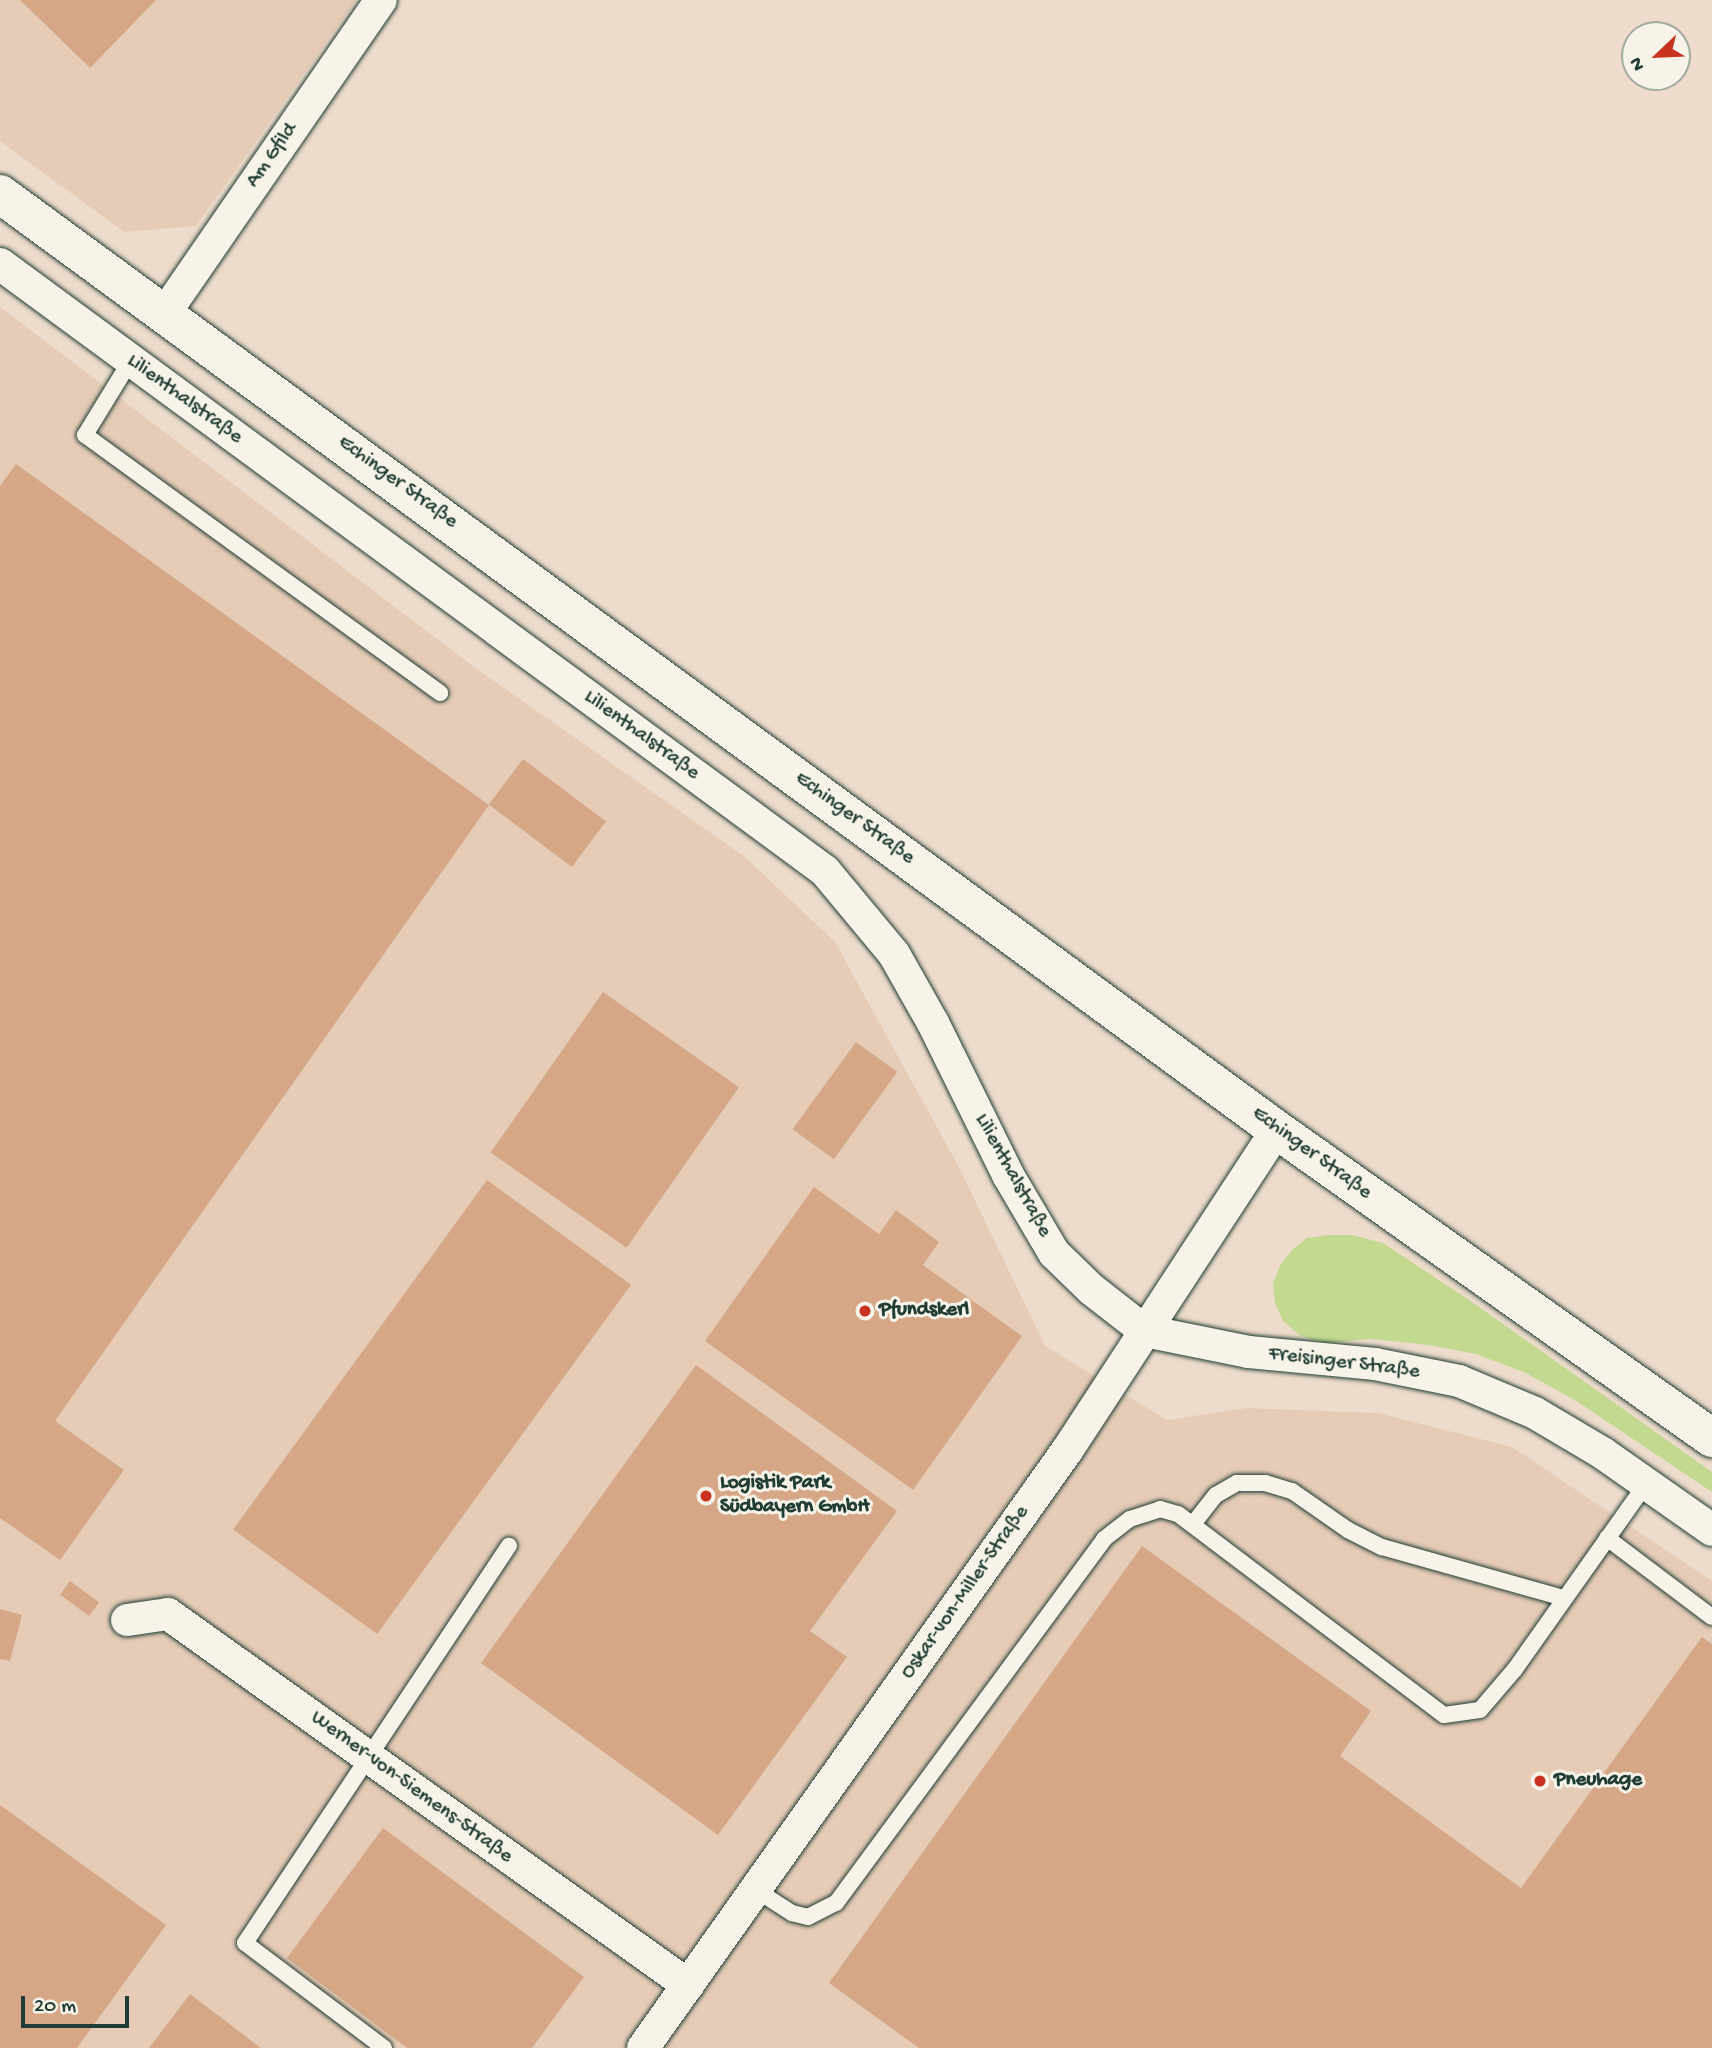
<!DOCTYPE html>
<meta charset="utf-8">
<style>
body{margin:0}
#map{position:relative;width:1712px;height:2048px;overflow:hidden;background:#eddccb;font-family:"Gochi Hand",sans-serif}
div>[style]{position:absolute}
[style*='--x']{left:calc(var(--x)*1px);top:calc(var(--y)*1px);width:calc(var(--w)*1px);rotate:calc(var(--a)*1deg)}
.built>*{inset:0;background:#e6ccb7}
.green>*{inset:0;background:#c2d98f}
.building>*{inset:0;background:#d5a787;transform-origin:0 0}
.roads{filter:drop-shadow(0 0 2px #1f3d34) drop-shadow(0 0 2px #1f3d34)}
.lane>*{height:16px;margin:-8px;padding:0 8px;transform-origin:8px;border-radius:8px;background:#f7f3e8}
.street>*{height:32px;margin:-16px;padding:0 16px;transform-origin:16px;border-radius:16px;background:#f7f3e8}
.secondary>*{height:38px;margin:-19px;padding:0 19px;transform-origin:19px;border-radius:19px;background:#f7f3e8}
.dots>*{width:19px;height:19px;translate:-50% -50%;box-sizing:border-box;border:4px solid #f7f3e8;border-radius:50%}
span{translate:-50% -50%;white-space:nowrap;text-align:center;line-height:1.15;-webkit-text-stroke:6px #f7f3e8;paint-order:stroke}
.street-label{font-size:21px;color:#1f3d34}
.poi-label{font-size:21px;color:#1f3d34;font-weight:700}
.left{translate:0 -50%;text-align:left}
.north{position:absolute;left:1621px;top:21px;width:70px;height:70px;box-sizing:border-box;background:#f7f3e8;border:2px solid #a1aaa0;border-radius:50%;rotate:247deg;font-size:19px;font-weight:700;line-height:28px;text-align:center;color:#1f3d34}
.north::after{content:'';display:block;margin:auto;width:24px;height:32px;background:#c8321e;clip-path:polygon(50% 0,100% 100%,50% 72%,0 100%)}
.scale{position:absolute;left:21px;top:1996px;width:108px;height:32px;box-sizing:border-box;border:4px solid #1f3d34;border-top:0;padding-left:9px;font-size:21px;line-height:24px;white-space:nowrap;color:#1f3d34;-webkit-text-stroke:5px #f7f3e8;paint-order:stroke}
</style>
<div id="map">
<div class="built">
<i style="clip-path:polygon(0 0,356px 0,196px 226px,124px 232px,0 141px)"></i>
<i style="clip-path:polygon(0 307px,474px 667px,745px 857px,835px 942px,960px 1169px,1045px 1346px,1167px 1420px,1247px 1408px,1378px 1413px,1512px 1447px,1712px 1581px,1712px 2048px,0 2048px)"></i>
</div>
<div class="green">
<i style="clip-path:polygon(1329px 1235px,1352px 1235px,1383px 1243px,1472px 1302px,1712px 1472px,1712px 1492px,1578px 1402px,1526px 1373px,1476px 1354px,1429px 1345px,1371px 1339px,1325px 1343px,1301px 1336px,1283px 1321px,1275px 1302px,1273px 1283px,1281px 1264px,1293px 1249px,1307px 1238px)"></i>
</div>
<div class="building">
<i style="clip-path:polygon(20px 0,156px 0,90px 68px)"></i>
<i style="clip-path:polygon(16px 464px,489px 805px,55px 1421px,124px 1470px,60px 1560px,0 1518px,0 486px)"></i>
<i style="left:523px;top:759px;width:104px;height:57px;rotate:37deg"></i>
<i style="left:603px;top:992px;width:166px;height:196px;rotate:35deg"></i>
<i style="left:856px;top:1042px;width:51px;height:108px;rotate:36deg"></i>
<i style="left:487px;top:1180px;width:178px;height:432px;rotate:36deg"></i>
<i style="clip-path:polygon(814px 1187px,879px 1234px,896px 1210px,939px 1242px,923px 1265px,1022px 1336px,913px 1490px,705px 1341px)"></i>
<i style="clip-path:polygon(696px 1365px,897px 1511px,810px 1631px,847px 1657px,718px 1835px,481px 1663px)"></i>
<i style="clip-path:polygon(1142px 1546px,1371px 1711px,1340px 1756px,1521px 1888px,1702px 1637px,1712px 1644px,1712px 2048px,919px 2048px,829px 1983px)"></i>
<i style="left:70px;top:1581px;width:36px;height:17px;rotate:36deg"></i>
<i style="clip-path:polygon(0 1609px,22px 1615px,10px 1661px,0 1659px)"></i>
<i style="clip-path:polygon(0 1805px,166px 1925px,77px 2048px,0 2048px)"></i>
<i style="clip-path:polygon(383px 1828px,584px 1977px,532px 2048px,407px 2048px,287px 1958px)"></i>
<i style="clip-path:polygon(190px 1994px,261px 2048px,149px 2048px)"></i>
</div>
<div class="roads">
<div class="lane">
<i style="--x:131;--y:360;--w:88;--a:121.5"></i>
<i style="--x:85;--y:435;--w:439;--a:36"></i>
<i style="--x:1193;--y:1524;--w:37;--a:-52"></i>
<i style="--x:1216;--y:1495;--w:24;--a:-30"></i>
<i style="--x:1237;--y:1483;--w:28;--a:0"></i>
<i style="--x:1265;--y:1483;--w:28;--a:17"></i>
<i style="--x:1292;--y:1491;--w:68;--a:34.9"></i>
<i style="--x:1348;--y:1530;--w:38;--a:27"></i>
<i style="--x:1382;--y:1547;--w:189;--a:15.7"></i>
<i style="--x:1607;--y:1538;--w:131;--a:37"></i>
<i style="--x:756;--y:1890;--w:43;--a:32.6"></i>
<i style="--x:792;--y:1913;--w:16;--a:14"></i>
<i style="--x:808;--y:1917;--w:31;--a:-27"></i>
<i style="--x:836;--y:1903;--w:452;--a:-53.6"></i>
<i style="--x:1104;--y:1539;--w:33;--a:-38"></i>
<i style="--x:1130;--y:1519;--w:32;--a:-18"></i>
<i style="--x:1160;--y:1509;--w:19;--a:16"></i>
<i style="--x:1178;--y:1514;--w:333;--a:37.1"></i>
<i style="--x:1444;--y:1715;--w:36;--a:-8"></i>
<i style="--x:1480;--y:1710;--w:54;--a:-49.5"></i>
<i style="--x:1515;--y:1669;--w:227;--a:-54.7"></i>
<i style="--x:384;--y:2048;--w:174;--a:-142.9"></i>
<i style="--x:245;--y:1943;--w:477;--a:-56.4"></i>
</div>
<div class="street">
<i style="--x:0;--y:264;--w:1024;--a:36.34"></i>
<i style="--x:825;--y:871;--w:108;--a:50.3"></i>
<i style="--x:894;--y:954;--w:79;--a:60.5"></i>
<i style="--x:933;--y:1023;--w:169;--a:63.7"></i>
<i style="--x:1008;--y:1175;--w:91;--a:59.5"></i>
<i style="--x:1054;--y:1253;--w:52;--a:44.2"></i>
<i style="--x:1091;--y:1289;--w:68;--a:37.9"></i>
<i style="--x:1145;--y:1331;--w:106;--a:11.4"></i>
<i style="--x:1249;--y:1352;--w:127;--a:5.4"></i>
<i style="--x:1375;--y:1364;--w:86;--a:11.4"></i>
<i style="--x:1459;--y:1381;--w:82;--a:22.8"></i>
<i style="--x:1535;--y:1413;--w:80;--a:30.7"></i>
<i style="--x:1604;--y:1454;--w:132;--a:35.1"></i>
<i style="--x:165;--y:313;--w:380;--a:-55.4"></i>
<i style="--x:127;--y:1620;--w:41;--a:-8.3"></i>
<i style="--x:168;--y:1614;--w:639;--a:35.51"></i>
<i style="--x:643;--y:2048;--w:734;--a:-54.64"></i>
<i style="--x:1068;--y:1449;--w:381;--a:-56.8"></i>
</div>
<div class="secondary">
<i style="--x:0;--y:194;--w:1583;--a:36.24"></i>
<i style="--x:1277;--y:1130;--w:533;--a:35.3"></i>
</div>
</div>
<div class="dots">
<i style="left:865px;top:1311px;background:#c8321e"></i>
<i style="left:706px;top:1496px;background:#c8321e"></i>
<i style="left:1540px;top:1781px;background:#c8321e"></i>
</div>
<div class="street-label">
<span style="left:273px;top:156px;rotate:-55deg">Am Gfild</span>
<span style="left:184px;top:400px;rotate:36deg">Lilienthalstraße</span>
<span style="left:397px;top:483px;rotate:36deg">Echinger Straße</span>
<span style="left:641px;top:736px;rotate:36deg">Lilienthalstraße</span>
<span style="left:854px;top:819px;rotate:36deg">Echinger Straße</span>
<span style="left:1311px;top:1154px;rotate:36deg">Echinger Straße</span>
<span style="left:1012px;top:1176px;rotate:61deg">Lilienthalstraße</span>
<span style="left:1344px;top:1364px;rotate:7deg">Freisinger Straße</span>
<span style="left:966px;top:1593px;rotate:-55deg">Oskar-von-Miller-Straße</span>
<span style="left:411px;top:1788px;rotate:36deg">Werner-von-Siemens-Straße</span>
</div>
<div class="poi-label">
<span class="left" style="left:879px;top:1311px">Pfundskerl</span>
<span class="left" style="left:720px;top:1496px">Logistik Park<br>Südbayern GmbH</span>
<span class="left" style="left:1554px;top:1781px">Pneuhage</span>
</div>
<div class="north">N</div>
<div class="scale">20 m</div>
</div>
